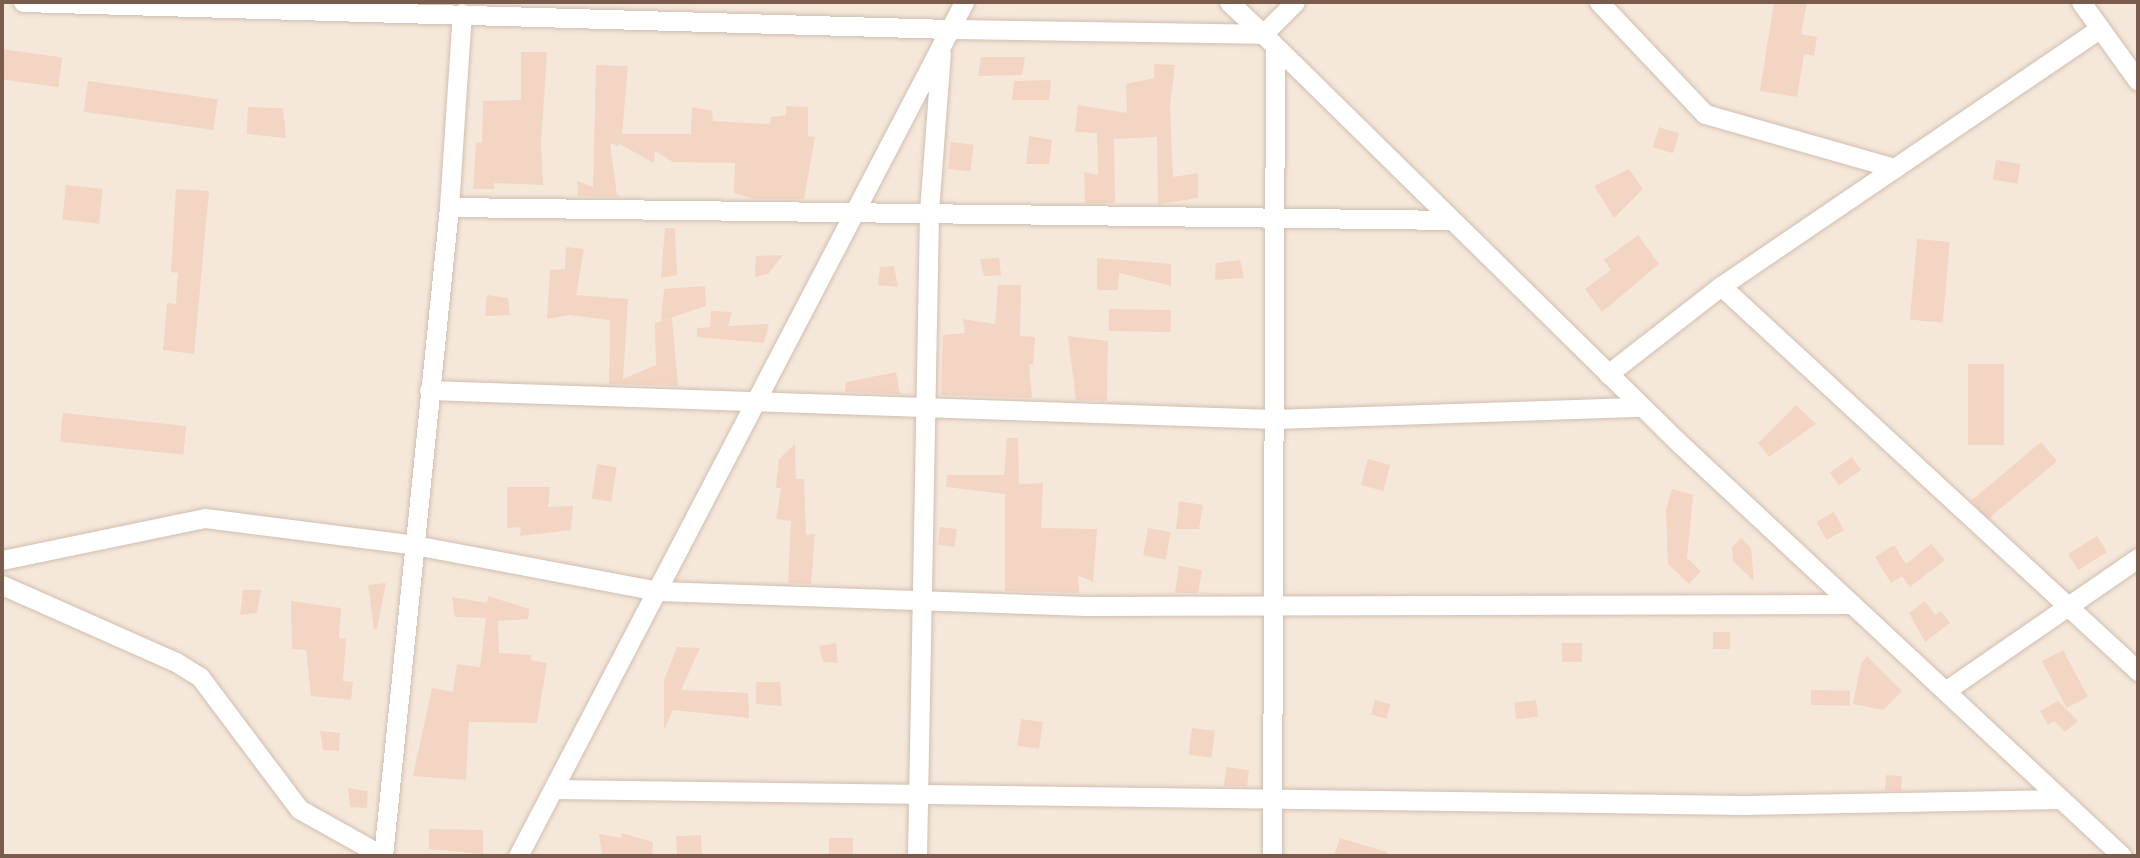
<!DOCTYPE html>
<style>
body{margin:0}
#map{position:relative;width:2140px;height:858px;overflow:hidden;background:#fdf6ec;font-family:Roboto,sans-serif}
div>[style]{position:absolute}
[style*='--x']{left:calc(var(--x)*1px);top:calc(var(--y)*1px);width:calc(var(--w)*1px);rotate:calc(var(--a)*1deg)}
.residential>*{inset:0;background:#f5e8da;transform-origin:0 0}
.building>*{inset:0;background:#f3d5c3;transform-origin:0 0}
.roads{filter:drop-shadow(0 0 2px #d1beb0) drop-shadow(0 0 2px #d1beb0)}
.street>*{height:19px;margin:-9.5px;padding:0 9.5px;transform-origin:9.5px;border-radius:9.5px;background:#fff}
span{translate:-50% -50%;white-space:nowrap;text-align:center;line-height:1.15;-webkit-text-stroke:6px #fffaf3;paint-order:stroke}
.frame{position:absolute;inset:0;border:4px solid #7a5c4d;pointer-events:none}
</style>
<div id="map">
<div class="residential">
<i style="left:2px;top:2px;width:2136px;height:854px"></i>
</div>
<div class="building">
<i style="clip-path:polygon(1774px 2px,1807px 2px,1801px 34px,1817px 37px,1814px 56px,1804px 54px,1797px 97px,1760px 91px)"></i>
<i style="left:2px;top:49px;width:61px;height:30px;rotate:8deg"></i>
<i style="clip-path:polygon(521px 52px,547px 52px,541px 143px,543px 185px,494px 183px,494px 189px,473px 189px,476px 142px,482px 143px,483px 101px,521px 100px)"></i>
<i style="clip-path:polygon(981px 57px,1025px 57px,1022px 75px,978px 76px)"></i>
<i style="clip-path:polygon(1154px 64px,1175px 65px,1170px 105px,1173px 177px,1198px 173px,1198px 198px,1158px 204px,1157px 137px,1114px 139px,1115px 203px,1085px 203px,1084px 172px,1098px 175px,1097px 133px,1075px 132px,1078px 105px,1127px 113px,1126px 84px,1154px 78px)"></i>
<i style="clip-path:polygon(596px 65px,628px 66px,622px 134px,691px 134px,692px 107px,712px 111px,713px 121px,770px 124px,771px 117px,786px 115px,786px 106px,808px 107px,808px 136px,815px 137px,804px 199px,755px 199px,734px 193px,735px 163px,673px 162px,655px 151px,654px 163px,618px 143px,618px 146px,610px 143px,617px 195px,621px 197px,578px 196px,577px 181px,593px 187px)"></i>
<i style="clip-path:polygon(1051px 80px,1049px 100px,1012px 100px,1014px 81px)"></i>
<i style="left:88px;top:81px;width:131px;height:31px;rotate:8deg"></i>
<i style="clip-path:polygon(248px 107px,283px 108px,286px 138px,247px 134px)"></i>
<i style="left:1659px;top:127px;width:21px;height:21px;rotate:17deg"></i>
<i style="clip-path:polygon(1029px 136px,1052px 140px,1049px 164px,1026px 164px)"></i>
<i style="left:951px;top:142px;width:23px;height:27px;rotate:7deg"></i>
<i style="left:1996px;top:160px;width:25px;height:20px;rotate:9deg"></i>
<i style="clip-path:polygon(1629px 169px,1643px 189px,1614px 218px,1594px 186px)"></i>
<i style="left:66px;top:185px;width:37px;height:35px;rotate:6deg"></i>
<i style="clip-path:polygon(176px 189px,209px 191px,194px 354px,163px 350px,167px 303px,176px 304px,178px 273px,171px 272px)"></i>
<i style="clip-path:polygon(665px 228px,675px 228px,677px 275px,661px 278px)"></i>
<i style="clip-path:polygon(1638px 235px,1659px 264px,1602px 312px,1585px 289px,1611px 270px,1604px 260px)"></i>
<i style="left:1917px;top:239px;width:33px;height:81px;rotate:5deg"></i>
<i style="clip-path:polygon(566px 247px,584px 249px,576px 295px,628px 299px,623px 379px,656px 365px,655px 323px,672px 318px,678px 386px,609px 384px,610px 320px,569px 315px,547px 319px,550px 270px,565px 269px)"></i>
<i style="clip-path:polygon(783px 255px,768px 274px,755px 277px,756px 256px)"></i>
<i style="clip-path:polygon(999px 258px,1001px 275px,984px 276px,980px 259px)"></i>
<i style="clip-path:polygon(1097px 258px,1171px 264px,1171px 286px,1119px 273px,1118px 290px,1097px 290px)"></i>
<i style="clip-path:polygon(1240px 260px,1244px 278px,1215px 280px,1216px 263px)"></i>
<i style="clip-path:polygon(894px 266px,898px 287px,878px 285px,880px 267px)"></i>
<i style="clip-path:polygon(998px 285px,1021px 285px,1020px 336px,1035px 337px,1033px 365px,1029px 364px,1032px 398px,941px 395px,943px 335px,965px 333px,963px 319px,995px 324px)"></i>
<i style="clip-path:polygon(705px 286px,706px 306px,661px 321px,664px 289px)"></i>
<i style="clip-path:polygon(487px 295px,508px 298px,510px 315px,485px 316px)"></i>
<i style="left:1109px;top:309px;width:62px;height:22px;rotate:1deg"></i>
<i style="clip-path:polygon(711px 311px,732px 312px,728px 326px,769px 324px,764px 343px,697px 337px,697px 328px,710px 327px)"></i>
<i style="clip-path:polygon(1068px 336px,1108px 341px,1107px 401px,1076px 400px)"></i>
<i style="left:1968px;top:364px;width:36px;height:81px"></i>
<i style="clip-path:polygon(896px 372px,900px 394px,845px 392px,846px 382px)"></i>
<i style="clip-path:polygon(1796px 405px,1816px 424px,1769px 457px,1758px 443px)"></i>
<i style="left:63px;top:413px;width:124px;height:29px;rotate:6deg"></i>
<i style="clip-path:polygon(1007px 438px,1018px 438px,1019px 484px,1043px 483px,1041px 528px,1097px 529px,1093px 582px,1078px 575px,1079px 593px,1005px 591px,1005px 494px,946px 487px,947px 475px,1004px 475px)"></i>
<i style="left:2041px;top:442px;width:25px;height:91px;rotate:50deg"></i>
<i style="clip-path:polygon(795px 444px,796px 479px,804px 479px,806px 535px,815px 534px,811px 584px,788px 583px,791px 521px,776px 519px,781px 488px,776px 488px,779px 459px)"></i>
<i style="left:1852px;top:457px;width:16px;height:27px;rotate:55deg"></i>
<i style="left:1368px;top:459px;width:23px;height:27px;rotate:15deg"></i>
<i style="left:597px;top:464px;width:20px;height:35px;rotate:9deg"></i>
<i style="clip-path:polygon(507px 487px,550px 487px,548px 507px,573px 506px,571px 530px,520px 536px,521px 527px,507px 528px)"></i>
<i style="clip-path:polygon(1672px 489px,1693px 495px,1687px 558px,1701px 571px,1689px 584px,1668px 564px,1666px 510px)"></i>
<i style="clip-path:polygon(1179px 501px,1203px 505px,1199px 529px,1176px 529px)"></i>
<i style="left:1834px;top:512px;width:21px;height:20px;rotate:61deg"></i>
<i style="left:940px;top:527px;width:17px;height:18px;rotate:7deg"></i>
<i style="left:1148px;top:528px;width:23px;height:28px;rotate:10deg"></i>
<i style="left:2097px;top:536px;width:19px;height:34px;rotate:58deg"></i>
<i style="clip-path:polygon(1741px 538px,1751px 548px,1754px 581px,1733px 561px,1732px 547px)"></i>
<i style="clip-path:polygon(1931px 544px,1945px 560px,1910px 587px,1902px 576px,1891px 583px,1875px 557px,1894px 545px,1906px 564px)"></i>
<i style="clip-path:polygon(1179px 566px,1202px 570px,1198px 593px,1175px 593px)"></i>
<i style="clip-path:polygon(386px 583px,377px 629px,374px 629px,368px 585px)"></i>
<i style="clip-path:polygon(243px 590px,261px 590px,257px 613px,240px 615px)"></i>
<i style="clip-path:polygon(488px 596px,529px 609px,528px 619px,498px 621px,499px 653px,531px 655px,531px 660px,547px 663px,537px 723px,469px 722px,466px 780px,413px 776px,432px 688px,453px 692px,457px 664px,480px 667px,486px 618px,455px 617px,452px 597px,487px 603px)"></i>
<i style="clip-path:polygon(291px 601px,341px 608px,339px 638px,346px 639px,343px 681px,353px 682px,351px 700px,311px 696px,306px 650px,292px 649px)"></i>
<i style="clip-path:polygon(1925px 601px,1935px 615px,1941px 611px,1950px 623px,1925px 642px,1909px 613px)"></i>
<i style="left:1730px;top:632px;width:17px;height:17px;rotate:90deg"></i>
<i style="clip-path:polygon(836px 643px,838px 663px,823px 662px,819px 646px)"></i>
<i style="left:1562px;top:643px;width:20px;height:19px"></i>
<i style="clip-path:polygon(677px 647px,700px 648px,681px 690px,748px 693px,749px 718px,673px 710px,664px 730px,664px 680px)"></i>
<i style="left:2063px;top:650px;width:53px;height:24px;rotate:62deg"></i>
<i style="clip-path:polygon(1867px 656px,1902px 691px,1883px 710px,1853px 704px,1861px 664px)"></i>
<i style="clip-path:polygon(756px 682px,780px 682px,782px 706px,756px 704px)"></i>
<i style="left:1811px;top:690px;width:39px;height:15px;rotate:1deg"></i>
<i style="left:1375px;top:700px;width:16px;height:15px;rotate:15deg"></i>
<i style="left:1536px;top:700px;width:17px;height:22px;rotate:83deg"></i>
<i style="clip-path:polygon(2058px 701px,2078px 721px,2065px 732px,2054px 721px,2048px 725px,2040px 711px)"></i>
<i style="left:1021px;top:719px;width:22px;height:27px;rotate:8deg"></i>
<i style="left:1192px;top:728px;width:23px;height:27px;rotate:7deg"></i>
<i style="clip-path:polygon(320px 731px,340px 733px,339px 751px,323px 750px)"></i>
<i style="clip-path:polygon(1226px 767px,1249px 770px,1247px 786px,1224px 786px)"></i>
<i style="left:1886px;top:775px;width:16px;height:15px;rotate:4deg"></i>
<i style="clip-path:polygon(348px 788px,368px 791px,367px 808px,350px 807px)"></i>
<i style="clip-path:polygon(429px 829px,483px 830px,483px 854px,429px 849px)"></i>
<i style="clip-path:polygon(621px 833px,653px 842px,652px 854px,602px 854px,599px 834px,622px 838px)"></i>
<i style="left:701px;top:835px;width:21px;height:25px;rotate:87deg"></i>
<i style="left:829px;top:838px;width:24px;height:18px"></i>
<i style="clip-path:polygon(1340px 838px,1387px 852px,1386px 856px,1334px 856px)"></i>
</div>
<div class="roads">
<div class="street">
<i style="--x:23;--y:2;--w:926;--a:1.67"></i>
<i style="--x:949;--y:29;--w:314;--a:0.9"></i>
<i style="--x:1263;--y:34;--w:581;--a:44.51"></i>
<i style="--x:1677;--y:441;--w:608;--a:43"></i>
<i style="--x:1229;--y:2;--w:47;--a:43.3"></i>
<i style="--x:1263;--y:34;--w:45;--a:-45"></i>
<i style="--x:1599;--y:2;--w:154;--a:46.6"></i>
<i style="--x:1705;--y:114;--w:197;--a:15.9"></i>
<i style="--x:2081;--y:2;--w:97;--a:54.2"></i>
<i style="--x:449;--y:207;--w:1002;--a:0.74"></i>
<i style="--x:1721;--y:286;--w:568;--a:42.72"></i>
<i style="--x:1608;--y:374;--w:143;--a:-37.9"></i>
<i style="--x:1721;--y:286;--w:458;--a:-34.2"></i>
<i style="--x:429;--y:390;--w:845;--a:1.97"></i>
<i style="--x:1274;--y:419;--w:368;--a:-1.9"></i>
<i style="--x:2;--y:560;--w:207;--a:-11.7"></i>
<i style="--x:205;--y:518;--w:212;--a:7.3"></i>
<i style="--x:415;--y:545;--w:248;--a:10.7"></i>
<i style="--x:659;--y:591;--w:427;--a:2"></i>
<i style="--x:1086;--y:606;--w:766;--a:-0.15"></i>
<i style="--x:2;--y:585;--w:190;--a:23.9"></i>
<i style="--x:176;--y:662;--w:28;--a:32"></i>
<i style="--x:200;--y:677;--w:165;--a:53.1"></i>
<i style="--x:299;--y:809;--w:96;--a:29.2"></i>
<i style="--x:1945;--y:691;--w:234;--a:-34.6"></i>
<i style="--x:554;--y:789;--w:1189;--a:0.77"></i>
<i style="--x:1743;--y:805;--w:318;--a:-1.1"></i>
<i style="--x:383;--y:856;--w:652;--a:-84.19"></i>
<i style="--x:449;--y:207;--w:194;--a:-86.2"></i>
<i style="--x:518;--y:856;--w:963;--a:-62.42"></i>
<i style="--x:917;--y:856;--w:645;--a:-88.93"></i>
<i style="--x:929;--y:211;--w:158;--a:-85.7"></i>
<i style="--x:1272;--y:856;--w:808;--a:-89.79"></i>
</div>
</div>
<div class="frame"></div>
</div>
